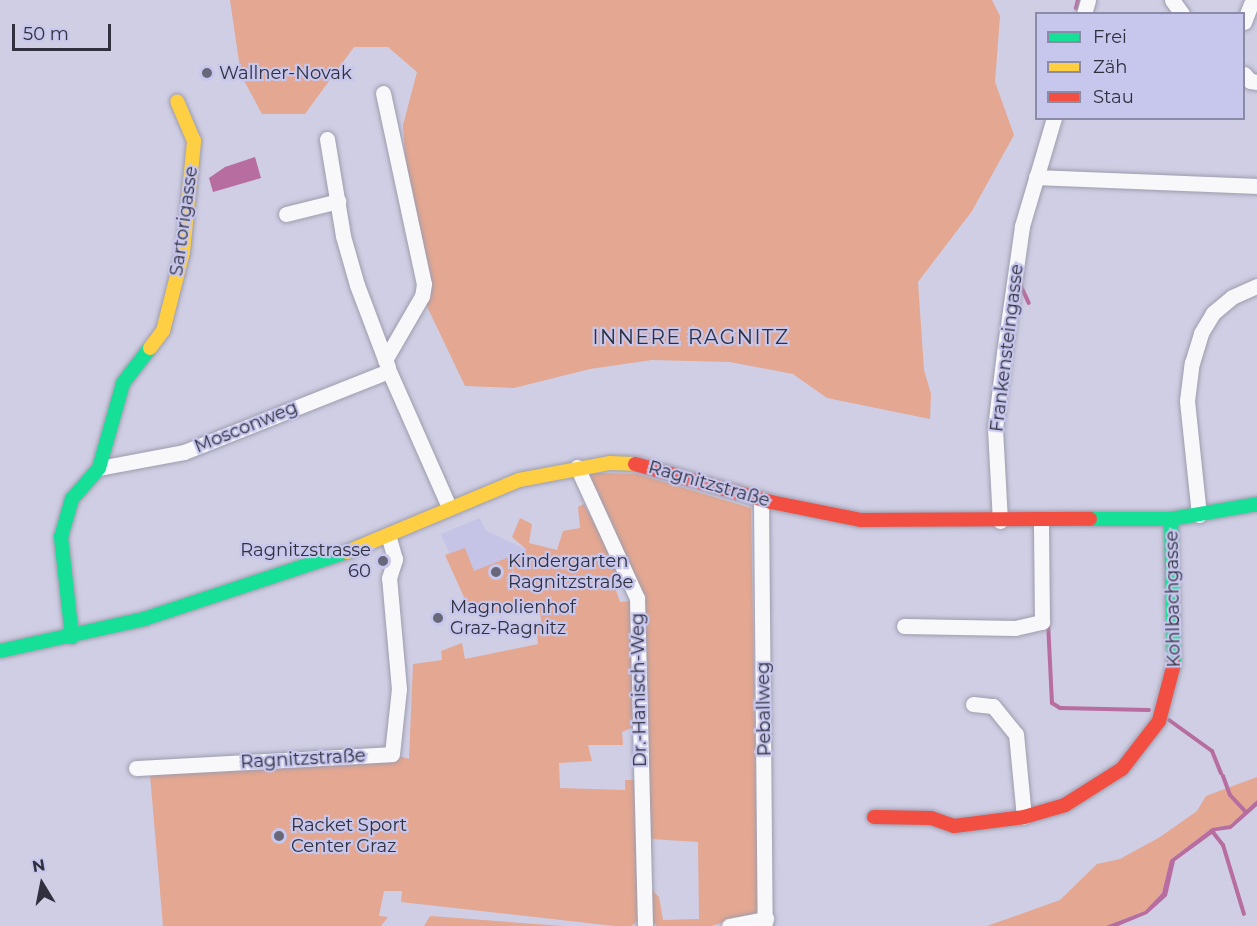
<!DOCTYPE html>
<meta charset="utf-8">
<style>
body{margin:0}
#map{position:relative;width:1257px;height:926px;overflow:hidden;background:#cfcee4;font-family:Montserrat,sans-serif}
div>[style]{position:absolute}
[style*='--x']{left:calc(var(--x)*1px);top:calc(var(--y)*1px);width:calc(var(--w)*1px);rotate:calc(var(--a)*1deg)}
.built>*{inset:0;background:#c5c4e6}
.green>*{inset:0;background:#e4a791}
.water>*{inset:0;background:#b76d9f}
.stream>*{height:4px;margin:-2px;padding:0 2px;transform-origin:2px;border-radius:2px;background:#b76d9f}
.roads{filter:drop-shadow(0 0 2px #9d9cad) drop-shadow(0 0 2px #9d9cad)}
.street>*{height:15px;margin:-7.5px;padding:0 7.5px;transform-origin:7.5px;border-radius:7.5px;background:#f8f8fb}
.fast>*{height:14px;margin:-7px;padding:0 7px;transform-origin:7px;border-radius:7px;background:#16e098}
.slow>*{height:14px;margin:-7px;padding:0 7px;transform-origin:7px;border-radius:7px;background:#ffcf43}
.jam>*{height:14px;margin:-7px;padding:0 7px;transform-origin:7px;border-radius:7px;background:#f24e42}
.dots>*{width:16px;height:16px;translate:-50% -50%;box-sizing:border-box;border:3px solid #c7c6ec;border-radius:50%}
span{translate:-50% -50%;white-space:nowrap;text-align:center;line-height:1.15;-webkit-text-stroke:4.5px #c7c6ec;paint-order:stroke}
.poi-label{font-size:18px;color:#30303f}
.left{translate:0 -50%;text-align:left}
.right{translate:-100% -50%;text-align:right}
.street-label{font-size:18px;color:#30303f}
.neighbourhood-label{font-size:20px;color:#30303f;letter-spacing:1.5px}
.legend{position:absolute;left:1035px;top:12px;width:210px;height:108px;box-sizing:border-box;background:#c7c6ec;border:2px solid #8b8aa7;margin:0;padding:8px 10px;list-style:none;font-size:18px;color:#30303f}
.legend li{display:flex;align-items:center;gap:12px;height:30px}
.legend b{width:30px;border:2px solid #8b8aa7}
.north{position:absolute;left:12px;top:854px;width:60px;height:60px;-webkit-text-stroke:4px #c7c6ec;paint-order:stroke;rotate:350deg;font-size:16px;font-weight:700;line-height:24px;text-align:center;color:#30303f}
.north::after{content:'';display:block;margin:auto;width:21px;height:27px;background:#30303f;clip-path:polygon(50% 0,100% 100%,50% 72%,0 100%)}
.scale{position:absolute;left:12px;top:24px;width:99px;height:27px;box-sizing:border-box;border:3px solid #30303f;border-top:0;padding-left:8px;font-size:18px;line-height:21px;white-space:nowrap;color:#30303f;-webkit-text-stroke:4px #c7c6ec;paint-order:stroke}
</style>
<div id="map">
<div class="built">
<i style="clip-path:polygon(480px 518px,486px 531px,528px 550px,471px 605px,441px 534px)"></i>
</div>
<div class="green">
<i style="clip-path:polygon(230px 0,992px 0,1000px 16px,995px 82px,1014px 135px,972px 211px,918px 282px,924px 370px,931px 394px,930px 419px,827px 398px,793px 374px,730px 362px,652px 360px,590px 369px,514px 388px,465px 386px,422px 296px,419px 226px,405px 156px,403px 125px,417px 72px,388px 47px,354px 47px,305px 114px,262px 114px,241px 75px)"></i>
<i style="clip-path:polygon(597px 473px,637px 474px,751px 508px,758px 912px,711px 926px,657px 926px,653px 922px,651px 889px,659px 897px,663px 920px,699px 919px,698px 842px,651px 839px,644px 626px,598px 506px,599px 492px,591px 487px,589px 475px)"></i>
<i style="clip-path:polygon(584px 504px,621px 574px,613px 581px,620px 602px,631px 601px,636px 726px,622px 732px,623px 745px,588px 745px,592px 761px,559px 763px,560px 788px,625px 790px,625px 780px,634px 780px,638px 921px,631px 926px,614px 926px,401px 902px,402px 891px,384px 891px,379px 916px,388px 917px,381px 926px,163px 926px,150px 775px,392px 754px,409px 759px,413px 664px,442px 660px,441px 651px,462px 643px,465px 659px,538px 644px,536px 627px,542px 626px,539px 607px,472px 615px,445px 555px,465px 548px,474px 571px,527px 550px,512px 537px,520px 518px,532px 524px,529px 543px,557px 550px,563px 531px,580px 528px,578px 507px)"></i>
<i style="clip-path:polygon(1257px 777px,1257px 800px,1230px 825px,1212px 828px,1170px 860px,1162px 893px,1145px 911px,1106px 926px,987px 926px,1060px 900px,1097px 864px,1120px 859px,1160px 837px,1197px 811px,1206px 796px)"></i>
<i style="clip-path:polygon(430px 916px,457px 918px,562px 926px,424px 926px)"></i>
</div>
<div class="water">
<i style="clip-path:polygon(255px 157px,261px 178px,213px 192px,209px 178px,225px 167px)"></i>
<i style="clip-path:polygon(1257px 800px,1257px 806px,1231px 829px,1216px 831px,1175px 861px,1167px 896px,1147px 914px,1118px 926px,1106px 926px,1145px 911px,1162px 893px,1170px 860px,1212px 828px,1230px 825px)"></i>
</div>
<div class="stream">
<i style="--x:1076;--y:8;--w:8;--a:-76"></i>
<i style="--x:1019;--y:282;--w:23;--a:65"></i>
<i style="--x:1048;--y:622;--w:81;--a:87.2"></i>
<i style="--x:1052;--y:703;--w:9;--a:32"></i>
<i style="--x:1060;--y:708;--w:89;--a:1.3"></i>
<i style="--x:1169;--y:720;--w:53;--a:35.8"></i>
<i style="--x:1212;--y:751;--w:24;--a:68"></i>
<i style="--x:1223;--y:776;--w:20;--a:70"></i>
<i style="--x:1230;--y:795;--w:23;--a:47"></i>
<i style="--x:1212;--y:831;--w:18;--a:52"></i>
<i style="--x:1223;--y:845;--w:72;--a:73.1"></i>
</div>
<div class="roads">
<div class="street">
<i style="--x:1172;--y:0;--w:17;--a:54"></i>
<i style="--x:1084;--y:14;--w:15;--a:-74"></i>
<i style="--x:1244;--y:22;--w:19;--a:-69"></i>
<i style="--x:1244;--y:74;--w:9;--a:49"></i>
<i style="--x:1250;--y:81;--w:7;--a:8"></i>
<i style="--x:383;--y:93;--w:195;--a:77.9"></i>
<i style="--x:424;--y:284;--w:12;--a:99"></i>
<i style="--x:422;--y:296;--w:74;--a:120"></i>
<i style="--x:327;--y:139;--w:98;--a:80.6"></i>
<i style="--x:343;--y:236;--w:51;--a:74.1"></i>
<i style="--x:357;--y:285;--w:88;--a:69.3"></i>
<i style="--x:1036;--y:177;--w:221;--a:2.3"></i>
<i style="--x:286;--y:214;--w:54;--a:-14"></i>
<i style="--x:577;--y:467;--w:144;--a:65.4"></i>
<i style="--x:637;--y:598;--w:328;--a:88.6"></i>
<i style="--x:99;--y:468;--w:86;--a:-10.7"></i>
<i style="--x:184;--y:452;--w:220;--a:-21.6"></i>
<i style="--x:389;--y:371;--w:149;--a:66.2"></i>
<i style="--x:761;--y:499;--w:427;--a:89.5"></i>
<i style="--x:1199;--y:515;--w:115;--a:-96"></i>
<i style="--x:1187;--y:401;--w:38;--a:-83"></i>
<i style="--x:1192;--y:363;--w:31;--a:-73"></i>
<i style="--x:1201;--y:333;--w:23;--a:-59"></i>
<i style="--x:1213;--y:313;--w:25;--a:-40"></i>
<i style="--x:1232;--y:297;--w:27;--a:-24"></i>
<i style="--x:1000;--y:521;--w:93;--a:-93.1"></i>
<i style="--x:995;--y:428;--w:76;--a:-83.2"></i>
<i style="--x:1004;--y:353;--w:128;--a:-81.9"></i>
<i style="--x:1022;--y:226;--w:113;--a:-73.5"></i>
<i style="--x:904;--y:626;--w:111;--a:1"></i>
<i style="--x:1015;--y:628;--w:28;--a:-13"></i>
<i style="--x:1042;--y:622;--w:100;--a:-90.6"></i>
<i style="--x:973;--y:704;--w:20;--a:6"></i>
<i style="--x:993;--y:706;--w:36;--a:51"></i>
<i style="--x:1016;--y:734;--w:83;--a:84.5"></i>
<i style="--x:136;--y:768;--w:256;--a:-3.1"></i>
<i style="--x:392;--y:754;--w:65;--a:-83.9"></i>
<i style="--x:399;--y:689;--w:111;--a:-95.1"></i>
<i style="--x:389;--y:578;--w:20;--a:-72"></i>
<i style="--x:395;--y:559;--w:25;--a:-106"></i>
<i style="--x:729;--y:926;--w:38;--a:-11"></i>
</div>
<div class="fast">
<i style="--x:1090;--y:519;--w:81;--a:0"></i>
<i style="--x:1171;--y:519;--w:87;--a:-9.9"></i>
<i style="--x:1171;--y:519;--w:145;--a:88.8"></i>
<i style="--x:72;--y:637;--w:101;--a:-96.3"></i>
<i style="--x:61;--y:537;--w:40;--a:-74"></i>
<i style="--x:72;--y:499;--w:41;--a:-48.9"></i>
<i style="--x:99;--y:468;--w:88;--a:-74.2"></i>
<i style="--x:123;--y:383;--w:44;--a:-52.4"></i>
<i style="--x:0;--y:651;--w:148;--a:-12.5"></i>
<i style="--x:144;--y:619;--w:214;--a:-18.3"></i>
</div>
<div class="slow">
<i style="--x:150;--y:348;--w:21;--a:-53"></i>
<i style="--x:163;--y:331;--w:81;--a:-75.8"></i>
<i style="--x:183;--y:252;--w:112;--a:-84.3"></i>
<i style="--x:194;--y:141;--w:43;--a:-113"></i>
<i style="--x:347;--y:552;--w:186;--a:-22.7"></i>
<i style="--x:519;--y:480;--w:93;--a:-10.6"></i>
<i style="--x:610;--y:463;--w:25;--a:2"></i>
</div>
<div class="jam">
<i style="--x:635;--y:464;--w:141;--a:15.6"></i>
<i style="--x:771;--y:502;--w:92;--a:11.3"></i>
<i style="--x:861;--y:520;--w:229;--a:-0.3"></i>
<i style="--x:874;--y:817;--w:57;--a:1"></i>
<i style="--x:931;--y:818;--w:24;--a:19"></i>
<i style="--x:954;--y:826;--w:71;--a:-7.3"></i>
<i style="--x:1024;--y:817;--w:43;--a:-16.3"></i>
<i style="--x:1065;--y:805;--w:67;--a:-32.3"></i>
<i style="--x:1122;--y:769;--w:61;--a:-52.4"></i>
<i style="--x:1159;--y:721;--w:59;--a:-75.3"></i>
</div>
</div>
<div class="dots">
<i style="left:207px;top:73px;background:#686779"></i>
<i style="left:383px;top:561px;background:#686779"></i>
<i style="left:496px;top:572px;background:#686779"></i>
<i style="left:438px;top:618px;background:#686779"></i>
<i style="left:279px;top:836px;background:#686779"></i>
</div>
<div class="poi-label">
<span class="left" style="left:219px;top:73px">Wallner-Novak</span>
<span class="right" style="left:371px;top:561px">Ragnitzstrasse<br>60</span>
<span class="left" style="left:508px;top:572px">Kindergarten<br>Ragnitzstraße</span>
<span class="left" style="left:450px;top:618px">Magnolienhof<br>Graz-Ragnitz</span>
<span class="left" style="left:291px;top:836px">Racket Sport<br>Center Graz</span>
</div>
<div class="street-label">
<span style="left:184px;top:221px;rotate:-82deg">Sartorigasse</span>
<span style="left:1007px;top:348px;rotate:-83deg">Frankensteingasse</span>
<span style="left:246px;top:427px;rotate:-22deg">Mosconweg</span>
<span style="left:709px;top:484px;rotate:16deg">Ragnitzstraße</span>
<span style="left:1173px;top:599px;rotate:-91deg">Kohlbachgasse</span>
<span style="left:639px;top:690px;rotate:-91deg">Dr.-Hanisch-Weg</span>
<span style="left:764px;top:709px;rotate:-91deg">Peballweg</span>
<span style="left:303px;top:759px;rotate:-3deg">Ragnitzstraße</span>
</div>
<div class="neighbourhood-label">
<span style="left:691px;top:337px">INNERE RAGNITZ</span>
</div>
<ul class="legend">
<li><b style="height:8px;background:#16e098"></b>Frei</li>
<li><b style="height:8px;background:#ffcf43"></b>Zäh</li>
<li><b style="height:8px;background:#f24e42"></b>Stau</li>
</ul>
<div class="north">N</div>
<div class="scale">50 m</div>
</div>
